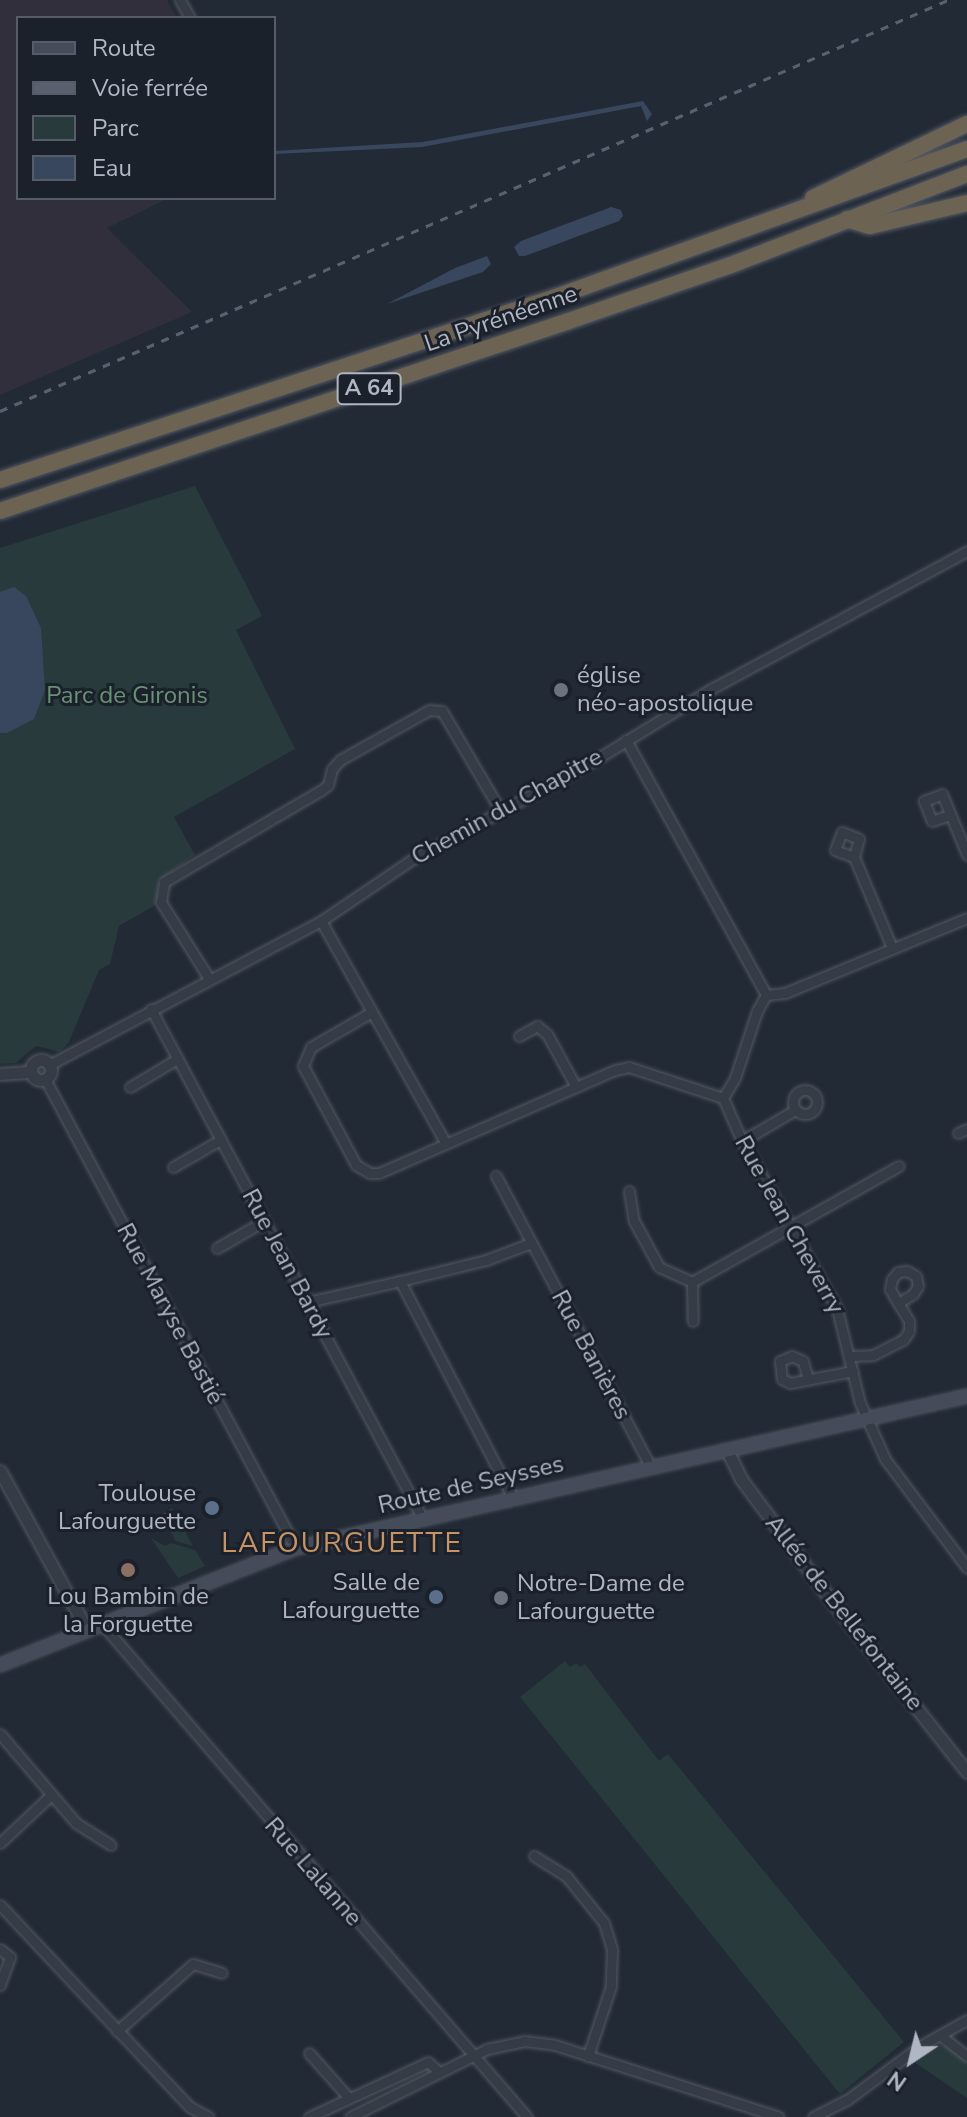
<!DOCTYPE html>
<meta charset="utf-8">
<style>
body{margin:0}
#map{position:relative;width:967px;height:2117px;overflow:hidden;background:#222a35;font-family:"Nunito Sans",sans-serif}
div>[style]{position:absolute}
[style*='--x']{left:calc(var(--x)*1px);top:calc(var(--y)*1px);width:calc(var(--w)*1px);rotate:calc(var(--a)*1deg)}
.medical>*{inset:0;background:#312f3b}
.green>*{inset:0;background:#283a3b}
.water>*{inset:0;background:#39475e}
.roads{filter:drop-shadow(0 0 2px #535964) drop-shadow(0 0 2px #535964)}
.minor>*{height:9px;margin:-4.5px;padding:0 4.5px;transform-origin:4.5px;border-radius:4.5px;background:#353c46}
.minor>.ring{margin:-4.5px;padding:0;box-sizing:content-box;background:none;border:9px solid #353c46;border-radius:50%}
.tertiary>*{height:11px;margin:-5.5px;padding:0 5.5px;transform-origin:5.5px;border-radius:5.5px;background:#353c46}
.tertiary>.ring{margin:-5.5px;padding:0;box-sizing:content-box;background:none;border:11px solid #353c46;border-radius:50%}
.secondary>*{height:12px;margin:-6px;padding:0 6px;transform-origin:6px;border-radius:6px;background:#444b59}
.motorway>*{height:16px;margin:-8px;padding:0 8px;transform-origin:8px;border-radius:8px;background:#6c6353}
.rail>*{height:3px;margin-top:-1.5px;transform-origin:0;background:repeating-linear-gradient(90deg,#59616f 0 8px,transparent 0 16px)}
.dots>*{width:22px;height:22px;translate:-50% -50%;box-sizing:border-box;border:4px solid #1b212b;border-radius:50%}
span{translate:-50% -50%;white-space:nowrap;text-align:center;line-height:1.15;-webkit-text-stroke:6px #1b212b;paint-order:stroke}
.shield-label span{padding:2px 6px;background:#1b212b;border:2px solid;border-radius:6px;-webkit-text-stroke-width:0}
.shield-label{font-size:22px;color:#b0b6c3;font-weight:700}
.street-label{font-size:24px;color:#b0b6c3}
.poi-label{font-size:24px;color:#b0b6c3}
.left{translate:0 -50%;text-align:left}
.right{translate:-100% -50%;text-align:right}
.park-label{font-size:24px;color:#699174}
.quarter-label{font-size:28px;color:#c99464;letter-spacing:2px}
.legend{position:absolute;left:16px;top:16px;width:260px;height:184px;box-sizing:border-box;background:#1b212b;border:2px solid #575d68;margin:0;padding:10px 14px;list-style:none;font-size:24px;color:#b0b6c3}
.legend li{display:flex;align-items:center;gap:16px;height:40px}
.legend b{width:40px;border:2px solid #575d68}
.north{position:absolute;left:871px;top:2021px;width:80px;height:80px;-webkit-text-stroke:6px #1b212b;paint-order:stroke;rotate:215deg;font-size:22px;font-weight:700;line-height:32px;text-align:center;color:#b0b6c3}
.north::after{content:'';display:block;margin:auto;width:28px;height:36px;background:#b0b6c3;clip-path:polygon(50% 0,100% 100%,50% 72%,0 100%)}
</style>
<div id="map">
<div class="medical">
<i style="clip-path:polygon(0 0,167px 0,177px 18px,18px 18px,18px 198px,169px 198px,107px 228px,192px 312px,0 395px)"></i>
</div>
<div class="green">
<i style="clip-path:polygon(195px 486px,262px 616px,236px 630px,295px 749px,174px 817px,195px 855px,158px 881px,159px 903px,119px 926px,110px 964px,99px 970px,69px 1042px,60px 1052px,36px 1046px,16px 1063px,0 1064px,0 548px)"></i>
<i style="clip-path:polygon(172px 1508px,193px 1546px,175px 1541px,171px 1532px,153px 1519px)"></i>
<i style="clip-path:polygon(151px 1538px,165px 1546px,171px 1543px,195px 1550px,205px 1566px,178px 1578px)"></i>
<i style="clip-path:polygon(565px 1661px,570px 1667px,576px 1663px,580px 1667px,585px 1664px,659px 1761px,668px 1754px,904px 2042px,840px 2094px,520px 1697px)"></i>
<i style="clip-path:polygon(936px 2045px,945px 2046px,967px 2061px,967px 2098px,914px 2062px)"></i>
</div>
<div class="water">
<i style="clip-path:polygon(643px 101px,652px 114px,647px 121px,641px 106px,422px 147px,274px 154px,274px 151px,423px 142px)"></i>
<i style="clip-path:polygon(611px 207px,621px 210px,623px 216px,619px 221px,525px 256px,519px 256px,514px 247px,521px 241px)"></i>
<i style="clip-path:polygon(487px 256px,491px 264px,483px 272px,387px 304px,455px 268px)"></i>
<i style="clip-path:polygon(14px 587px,26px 596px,41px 628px,45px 690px,34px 719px,7px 733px,0 733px,0 592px)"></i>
</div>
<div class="roads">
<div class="minor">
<i style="--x:180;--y:0;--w:21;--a:61"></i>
<i style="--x:626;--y:740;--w:291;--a:61.2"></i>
<i style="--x:766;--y:995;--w:18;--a:119"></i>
<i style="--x:757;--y:1011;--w:71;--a:108.2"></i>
<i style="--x:735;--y:1078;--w:23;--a:121"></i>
<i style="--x:950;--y:815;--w:19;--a:162"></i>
<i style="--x:932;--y:821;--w:22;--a:-112"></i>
<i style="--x:924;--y:801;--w:19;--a:-21"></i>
<i style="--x:942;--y:794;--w:66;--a:67.7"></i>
<i style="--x:854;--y:857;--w:20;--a:-160"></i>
<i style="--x:835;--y:850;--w:19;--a:-69"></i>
<i style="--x:842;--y:832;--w:18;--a:22"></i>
<i style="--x:859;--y:839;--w:19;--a:106"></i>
<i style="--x:854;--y:857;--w:99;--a:67.3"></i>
<i style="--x:321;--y:921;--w:253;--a:60.7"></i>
<i style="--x:208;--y:977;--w:89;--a:-122.1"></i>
<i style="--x:161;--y:902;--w:20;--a:-81"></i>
<i style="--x:164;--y:882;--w:181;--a:-30.3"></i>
<i style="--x:320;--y:791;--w:10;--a:-37"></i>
<i style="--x:328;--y:785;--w:16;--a:-76"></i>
<i style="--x:332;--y:769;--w:12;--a:-48"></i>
<i style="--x:340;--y:760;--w:102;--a:-29.3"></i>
<i style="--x:429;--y:710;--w:13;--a:4"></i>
<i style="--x:442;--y:711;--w:115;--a:59.6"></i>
<i style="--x:766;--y:995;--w:19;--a:-6"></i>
<i style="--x:785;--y:993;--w:197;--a:-22.4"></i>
<i style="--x:151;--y:1009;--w:578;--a:61.93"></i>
<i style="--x:370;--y:1013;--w:68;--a:150"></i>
<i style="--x:311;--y:1047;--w:21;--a:113"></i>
<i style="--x:303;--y:1066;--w:112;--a:61.8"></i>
<i style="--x:356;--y:1165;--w:16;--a:30"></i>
<i style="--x:370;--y:1173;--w:9;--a:0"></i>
<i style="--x:379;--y:1173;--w:257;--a:-23.6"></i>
<i style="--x:615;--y:1070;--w:14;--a:-12"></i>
<i style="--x:629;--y:1067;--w:99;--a:18.3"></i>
<i style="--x:519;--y:1036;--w:21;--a:-29"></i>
<i style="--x:537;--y:1026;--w:13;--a:39"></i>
<i style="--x:547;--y:1034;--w:60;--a:61.3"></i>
<i style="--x:49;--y:1065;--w:308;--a:-27.9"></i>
<i style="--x:321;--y:921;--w:109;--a:-34.1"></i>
<i style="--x:411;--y:860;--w:209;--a:-28.5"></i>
<i style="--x:595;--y:760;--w:136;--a:-31.5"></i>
<i style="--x:711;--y:689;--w:291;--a:-28.3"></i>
<i style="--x:45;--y:1079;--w:532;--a:61.85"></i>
<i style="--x:130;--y:1087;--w:55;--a:-30.8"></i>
<i class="ring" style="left:793px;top:1090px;width:15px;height:15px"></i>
<i style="--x:723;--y:1098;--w:47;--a:66.2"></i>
<i style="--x:742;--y:1141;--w:193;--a:60.5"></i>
<i style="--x:837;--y:1309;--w:97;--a:76.3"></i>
<i style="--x:860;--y:1403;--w:61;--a:65.9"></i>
<i style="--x:885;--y:1459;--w:136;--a:53"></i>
<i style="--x:958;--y:1133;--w:10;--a:-24"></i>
<i style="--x:742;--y:1141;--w:61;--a:-30.3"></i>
<i style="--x:173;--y:1167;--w:54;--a:-29.9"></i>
<i style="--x:496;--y:1176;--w:330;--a:62"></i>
<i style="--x:629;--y:1191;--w:30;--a:81"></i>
<i style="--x:634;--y:1221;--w:52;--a:61.5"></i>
<i style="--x:659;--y:1267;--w:36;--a:24"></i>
<i style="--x:692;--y:1282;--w:237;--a:-29.3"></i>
<i style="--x:217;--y:1248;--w:54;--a:-29.9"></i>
<i style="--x:400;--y:1281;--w:89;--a:-13.7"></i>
<i style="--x:486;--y:1260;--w:48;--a:-20.7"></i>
<i style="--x:692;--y:1282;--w:39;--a:89"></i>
<i style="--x:308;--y:1302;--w:94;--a:-12.9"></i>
<i style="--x:400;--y:1281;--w:245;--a:62.5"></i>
<i style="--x:850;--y:1356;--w:23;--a:-2"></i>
<i style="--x:873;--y:1355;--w:34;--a:-27"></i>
<i style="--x:903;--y:1340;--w:11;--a:-56"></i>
<i style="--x:909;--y:1331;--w:10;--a:-90"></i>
<i style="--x:909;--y:1321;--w:21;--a:-121"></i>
<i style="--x:898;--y:1303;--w:16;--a:-120"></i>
<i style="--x:890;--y:1289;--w:10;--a:-79"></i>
<i style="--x:892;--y:1279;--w:9;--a:-49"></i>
<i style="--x:898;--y:1272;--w:9;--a:-6"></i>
<i style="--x:907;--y:1271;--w:10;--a:29"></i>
<i style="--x:916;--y:1276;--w:10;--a:79"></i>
<i style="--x:918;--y:1286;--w:9;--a:122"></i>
<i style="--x:913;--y:1294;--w:17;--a:149"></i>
<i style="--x:808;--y:1379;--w:19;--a:-106"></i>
<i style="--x:803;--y:1361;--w:12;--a:-156"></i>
<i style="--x:792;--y:1356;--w:13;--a:157"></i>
<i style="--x:780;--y:1361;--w:18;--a:84"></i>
<i style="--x:782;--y:1379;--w:9;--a:27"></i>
<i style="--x:790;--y:1383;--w:64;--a:-10.8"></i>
<i style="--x:102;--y:1624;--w:651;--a:49.24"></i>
<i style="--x:0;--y:1734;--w:117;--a:49.5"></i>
<i style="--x:76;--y:1823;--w:41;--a:32.2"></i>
<i style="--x:0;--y:1843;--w:69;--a:-43.2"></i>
<i style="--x:534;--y:1856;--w:39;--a:32"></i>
<i style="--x:567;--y:1877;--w:59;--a:51.2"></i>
<i style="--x:604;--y:1923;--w:27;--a:73"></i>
<i style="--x:612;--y:1949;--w:37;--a:92"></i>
<i style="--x:611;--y:1986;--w:74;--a:108.2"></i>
<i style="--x:0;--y:1905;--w:277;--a:46.8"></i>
<i style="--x:190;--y:2107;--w:21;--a:28"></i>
<i style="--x:0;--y:1949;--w:13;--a:39"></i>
<i style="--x:10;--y:1957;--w:30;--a:110"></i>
<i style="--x:117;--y:2031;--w:101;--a:-41.4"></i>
<i style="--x:193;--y:1964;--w:30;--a:17"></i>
<i style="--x:940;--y:2035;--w:34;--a:38"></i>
<i style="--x:309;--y:2053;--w:60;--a:48.4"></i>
<i style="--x:309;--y:2117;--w:131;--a:-24.8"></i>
<i style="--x:428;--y:2062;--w:15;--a:42"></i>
<i style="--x:350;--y:2117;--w:153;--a:-26.4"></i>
<i style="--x:487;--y:2049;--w:38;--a:-12"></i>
<i style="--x:524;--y:2041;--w:31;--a:7"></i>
<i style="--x:555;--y:2045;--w:235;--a:17.8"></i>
<i style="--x:813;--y:2117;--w:38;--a:-27"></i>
<i style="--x:847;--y:2100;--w:91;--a:-36.5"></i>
<i style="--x:920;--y:2046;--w:54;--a:-29"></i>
</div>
<div class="tertiary">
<i class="ring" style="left:31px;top:1060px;width:9px;height:9px"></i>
<i style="--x:0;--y:1074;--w:31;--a:-4"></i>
<i style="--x:727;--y:1450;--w:32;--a:64"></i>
<i style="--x:741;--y:1479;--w:146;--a:53.4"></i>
<i style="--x:828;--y:1596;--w:224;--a:51.7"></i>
<i style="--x:0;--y:1471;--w:181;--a:61.3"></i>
</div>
<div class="secondary">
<i style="--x:0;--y:1665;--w:318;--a:-21.6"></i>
<i style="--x:296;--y:1548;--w:688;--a:-12.76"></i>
</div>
<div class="motorway">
<i style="--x:813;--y:198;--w:171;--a:-25.7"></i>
<i style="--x:847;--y:219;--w:24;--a:17"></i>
<i style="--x:870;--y:226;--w:100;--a:-13.3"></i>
<i style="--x:0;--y:480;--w:582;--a:-18.22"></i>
<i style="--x:553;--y:298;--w:440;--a:-19.8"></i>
<i style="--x:0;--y:511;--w:597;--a:-18.47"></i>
<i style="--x:566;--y:322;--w:180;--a:-19.1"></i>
<i style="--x:736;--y:263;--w:248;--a:-21.1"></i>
</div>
</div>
<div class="rail">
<i style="--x:0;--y:411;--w:1033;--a:-23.44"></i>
</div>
<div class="dots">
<i style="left:561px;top:690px;background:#6b7280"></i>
<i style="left:212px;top:1508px;background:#5c6f8a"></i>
<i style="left:128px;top:1570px;background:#8d6e63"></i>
<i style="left:436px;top:1597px;background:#5c6f8a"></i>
<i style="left:501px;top:1598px;background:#6b7280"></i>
</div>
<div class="shield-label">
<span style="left:369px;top:389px">A 64</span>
</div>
<div class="street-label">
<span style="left:501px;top:319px;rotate:-19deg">La Pyrénéenne</span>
<span style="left:507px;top:807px;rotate:-29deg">Chemin du Chapitre</span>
<span style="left:789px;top:1225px;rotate:61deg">Rue Jean Cheverry</span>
<span style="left:287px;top:1264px;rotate:62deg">Rue Jean Bardy</span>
<span style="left:170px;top:1314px;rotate:62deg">Rue Maryse Bastié</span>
<span style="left:591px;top:1355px;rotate:62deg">Rue Banières</span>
<span style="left:471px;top:1485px;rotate:-13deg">Route de Seysses</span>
<span style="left:844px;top:1613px;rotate:52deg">Allée de Bellefontaine</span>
<span style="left:313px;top:1872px;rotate:49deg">Rue Lalanne</span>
</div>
<div class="poi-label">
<span class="left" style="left:577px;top:690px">église<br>néo-apostolique</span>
<span class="right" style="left:196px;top:1508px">Toulouse<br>Lafourguette</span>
<span class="right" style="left:420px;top:1597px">Salle de<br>Lafourguette</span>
<span class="left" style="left:517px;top:1598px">Notre-Dame de<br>Lafourguette</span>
<span style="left:128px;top:1611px">Lou Bambin de<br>la Forguette</span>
</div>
<div class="park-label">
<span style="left:127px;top:696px">Parc de Gironis</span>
</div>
<div class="quarter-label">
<span style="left:342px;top:1543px">LAFOURGUETTE</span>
</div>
<ul class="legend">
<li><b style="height:10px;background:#444b59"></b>Route</li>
<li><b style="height:10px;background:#59616f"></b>Voie ferrée</li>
<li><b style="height:22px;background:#283a3b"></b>Parc</li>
<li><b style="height:22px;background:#39475e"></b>Eau</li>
</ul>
<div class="north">N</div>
</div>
